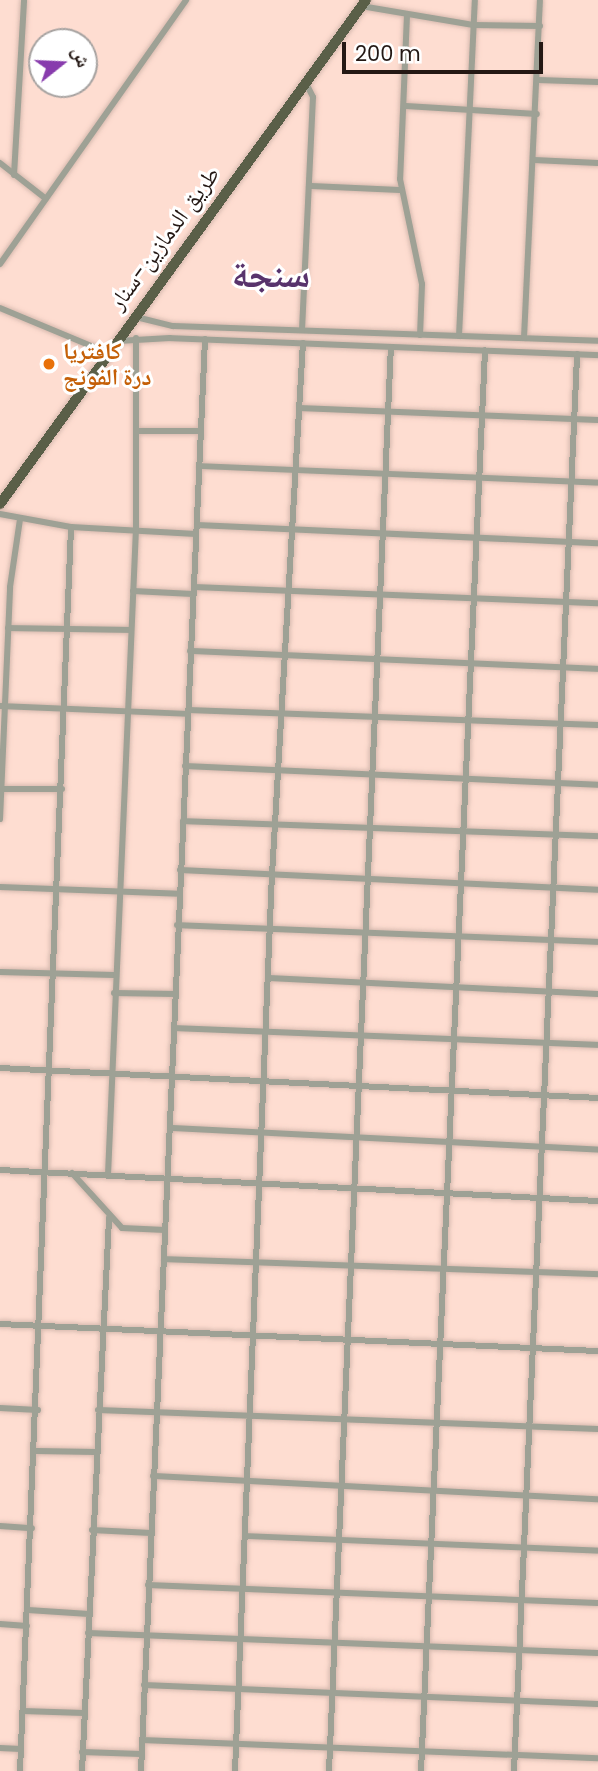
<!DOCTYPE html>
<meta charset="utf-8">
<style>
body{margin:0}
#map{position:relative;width:598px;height:1771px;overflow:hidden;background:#feddd1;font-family:Poppins,"Noto Naskh Arabic",sans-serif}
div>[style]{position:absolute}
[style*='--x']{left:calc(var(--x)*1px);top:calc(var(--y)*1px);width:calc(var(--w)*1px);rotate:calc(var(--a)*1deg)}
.roads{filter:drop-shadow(0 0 2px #d7baaf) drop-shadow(0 0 2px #d7baaf)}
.minor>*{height:6px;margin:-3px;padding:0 3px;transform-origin:3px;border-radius:3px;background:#9ea195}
.trunk>*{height:10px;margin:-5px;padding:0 5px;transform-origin:5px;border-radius:5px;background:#5a5f48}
.dots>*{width:19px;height:19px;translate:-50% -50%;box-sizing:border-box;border:4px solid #fff;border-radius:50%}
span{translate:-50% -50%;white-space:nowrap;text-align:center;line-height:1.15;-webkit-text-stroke:6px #fff;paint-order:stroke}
.street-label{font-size:23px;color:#241814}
.food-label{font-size:23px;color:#c56008;font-weight:700}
.left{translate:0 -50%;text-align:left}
.town-label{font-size:37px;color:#58336c;font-weight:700}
.north{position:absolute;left:28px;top:28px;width:70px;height:70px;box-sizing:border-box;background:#fff;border:2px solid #a7a3a1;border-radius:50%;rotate:72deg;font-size:19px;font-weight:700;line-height:28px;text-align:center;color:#241814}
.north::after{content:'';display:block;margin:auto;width:24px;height:32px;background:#883cad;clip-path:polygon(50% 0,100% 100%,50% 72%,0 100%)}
.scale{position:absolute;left:342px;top:42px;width:201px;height:32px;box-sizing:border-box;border:4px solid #241814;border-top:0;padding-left:9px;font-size:21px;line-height:24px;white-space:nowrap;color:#241814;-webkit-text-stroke:5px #fff;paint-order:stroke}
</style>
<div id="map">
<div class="roads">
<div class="minor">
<i style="--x:361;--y:6;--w:114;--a:9.6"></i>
<i style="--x:473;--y:25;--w:67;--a:0.9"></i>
<i style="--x:407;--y:15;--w:164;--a:92.4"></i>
<i style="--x:400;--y:179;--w:107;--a:78.2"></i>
<i style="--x:422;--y:284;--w:51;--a:92.2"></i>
<i style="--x:538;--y:80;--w:60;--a:1.9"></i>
<i style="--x:406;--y:106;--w:131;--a:3.5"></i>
<i style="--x:534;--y:160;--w:64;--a:2.7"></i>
<i style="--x:0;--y:163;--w:58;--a:38"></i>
<i style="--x:14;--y:175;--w:175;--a:-86.7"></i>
<i style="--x:309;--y:186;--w:93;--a:2.5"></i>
<i style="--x:0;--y:264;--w:323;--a:-54.8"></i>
<i style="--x:0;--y:308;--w:117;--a:22.6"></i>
<i style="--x:136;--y:317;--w:38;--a:14"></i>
<i style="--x:173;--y:326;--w:425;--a:2"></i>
<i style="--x:302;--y:330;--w:233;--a:-87.3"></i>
<i style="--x:313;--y:97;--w:18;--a:-117"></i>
<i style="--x:459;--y:336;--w:336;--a:-87.3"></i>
<i style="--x:524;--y:338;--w:338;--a:-87.3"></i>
<i style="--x:118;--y:341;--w:52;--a:-3.3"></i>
<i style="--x:170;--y:338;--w:428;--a:2.3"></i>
<i style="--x:299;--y:408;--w:299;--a:2.3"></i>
<i style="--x:139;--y:431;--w:62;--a:0"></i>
<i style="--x:199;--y:466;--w:399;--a:2.4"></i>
<i style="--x:0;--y:514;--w:72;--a:10.4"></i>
<i style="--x:71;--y:527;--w:125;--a:3.2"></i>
<i style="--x:197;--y:525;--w:401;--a:2.6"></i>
<i style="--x:194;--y:587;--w:404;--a:2.3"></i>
<i style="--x:133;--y:591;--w:60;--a:2.9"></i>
<i style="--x:8;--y:628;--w:123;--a:0.9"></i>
<i style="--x:190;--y:651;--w:408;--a:2.5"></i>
<i style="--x:0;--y:706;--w:188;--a:2.4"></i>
<i style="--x:188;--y:710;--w:410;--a:2.1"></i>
<i style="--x:185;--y:766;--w:413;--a:2.6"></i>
<i style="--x:1;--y:789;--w:61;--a:0"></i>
<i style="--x:0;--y:819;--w:232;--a:-87.5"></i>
<i style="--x:10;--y:587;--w:69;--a:-81.6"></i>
<i style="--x:183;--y:821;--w:415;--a:2.1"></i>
<i style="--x:180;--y:870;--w:418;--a:2.7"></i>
<i style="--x:0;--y:887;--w:179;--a:2.2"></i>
<i style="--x:177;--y:925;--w:421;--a:2.3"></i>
<i style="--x:0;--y:972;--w:114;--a:1.5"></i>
<i style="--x:269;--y:978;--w:329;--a:2.8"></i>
<i style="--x:114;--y:993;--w:62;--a:0.9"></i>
<i style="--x:176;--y:1028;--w:422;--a:2.3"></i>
<i style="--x:0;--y:1068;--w:599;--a:2.87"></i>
<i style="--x:171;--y:1128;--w:428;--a:2.9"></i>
<i style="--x:0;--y:1170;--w:599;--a:2.97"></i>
<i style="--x:72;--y:1173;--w:74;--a:47.7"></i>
<i style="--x:122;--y:1228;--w:43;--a:2.7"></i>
<i style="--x:108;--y:1175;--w:647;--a:-87.52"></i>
<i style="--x:136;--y:529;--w:191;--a:-90"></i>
<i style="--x:164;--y:1259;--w:434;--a:2"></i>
<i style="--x:0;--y:1324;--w:599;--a:2.59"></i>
<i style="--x:0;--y:1408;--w:38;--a:3"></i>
<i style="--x:98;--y:1410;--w:500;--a:2.18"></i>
<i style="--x:36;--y:1451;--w:60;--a:1"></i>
<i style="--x:153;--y:1476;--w:446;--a:3"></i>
<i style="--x:0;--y:1526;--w:32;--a:4"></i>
<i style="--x:92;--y:1530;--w:59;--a:2.9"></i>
<i style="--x:246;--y:1536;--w:352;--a:2.4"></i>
<i style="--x:148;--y:1585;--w:450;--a:2.3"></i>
<i style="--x:28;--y:1610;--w:61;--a:3.8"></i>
<i style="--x:0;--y:1624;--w:27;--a:4"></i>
<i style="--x:88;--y:1633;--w:510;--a:2.25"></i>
<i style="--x:144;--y:1685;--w:454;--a:2.4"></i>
<i style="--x:23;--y:1711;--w:61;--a:1.9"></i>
<i style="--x:142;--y:1740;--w:456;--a:2.3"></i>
<i style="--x:0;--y:1748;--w:21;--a:3"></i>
<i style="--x:82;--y:1752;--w:59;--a:1.9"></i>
<i style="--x:20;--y:1771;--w:1245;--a:-87.65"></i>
<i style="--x:82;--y:1771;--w:554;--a:-87.2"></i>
<i style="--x:141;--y:1771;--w:1433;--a:-87.44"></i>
<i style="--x:235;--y:1771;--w:897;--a:-87.64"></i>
<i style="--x:272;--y:875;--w:533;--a:-86.67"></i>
<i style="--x:329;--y:1771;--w:1425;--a:-87.51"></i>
<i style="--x:421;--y:1771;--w:1422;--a:-87.42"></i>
<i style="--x:514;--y:1771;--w:1418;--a:-87.45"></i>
</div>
<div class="trunk">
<i style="--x:0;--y:504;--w:623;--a:-54.01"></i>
</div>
</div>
<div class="dots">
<i style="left:49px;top:364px;background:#e8710a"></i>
</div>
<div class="street-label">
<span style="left:164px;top:238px;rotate:-54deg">طريق الدمازين-سنار</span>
</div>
<div class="food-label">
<span class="left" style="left:63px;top:364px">كافتريا<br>درة الفونج</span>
</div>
<div class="town-label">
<span style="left:271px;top:274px">سنجة</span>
</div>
<div class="north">ش</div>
<div class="scale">200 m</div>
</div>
